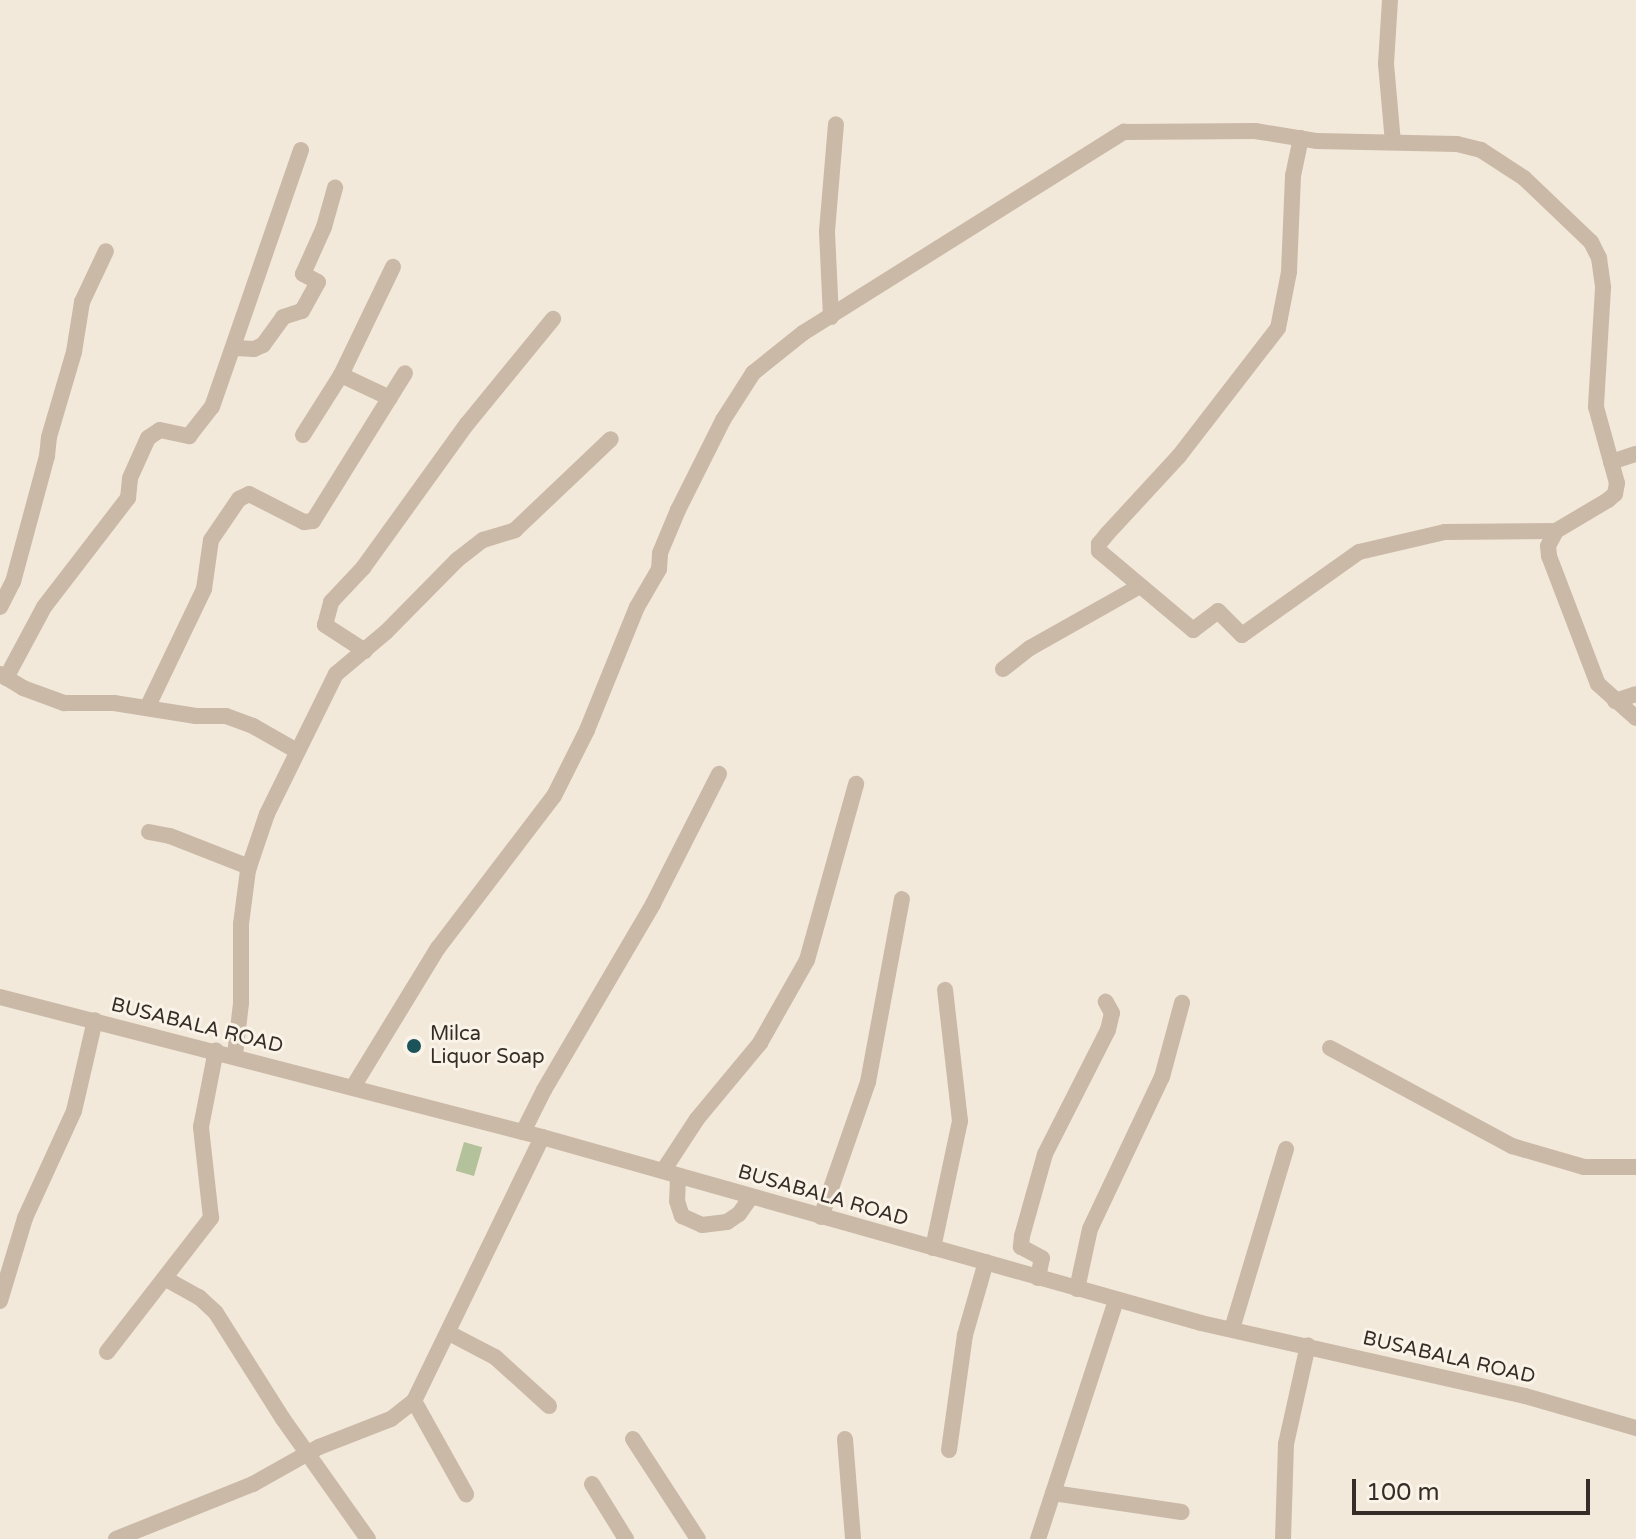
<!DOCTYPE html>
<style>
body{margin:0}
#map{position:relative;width:1636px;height:1539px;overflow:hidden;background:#f2e9db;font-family:"Varela Round",sans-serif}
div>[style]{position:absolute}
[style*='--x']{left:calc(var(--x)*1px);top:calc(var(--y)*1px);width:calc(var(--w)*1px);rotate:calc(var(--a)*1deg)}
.green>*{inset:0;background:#b3c29b;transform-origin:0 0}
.minor>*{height:16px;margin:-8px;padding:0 8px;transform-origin:8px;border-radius:8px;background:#cbb9a7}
.dots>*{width:22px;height:22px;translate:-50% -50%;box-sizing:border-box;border:4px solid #faf3e8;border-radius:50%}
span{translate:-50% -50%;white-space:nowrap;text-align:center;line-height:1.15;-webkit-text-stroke:6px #faf3e8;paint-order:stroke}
.street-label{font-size:20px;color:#372d28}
.poi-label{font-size:20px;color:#372d28}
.left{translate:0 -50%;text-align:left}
.scale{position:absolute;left:1352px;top:1479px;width:238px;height:36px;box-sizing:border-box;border:4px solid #372d28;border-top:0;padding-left:10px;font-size:24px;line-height:28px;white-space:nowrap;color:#372d28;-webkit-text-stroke:6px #faf3e8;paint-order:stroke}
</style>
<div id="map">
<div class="green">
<i style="left:464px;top:1142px;width:19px;height:30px;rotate:16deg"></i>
</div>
<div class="minor">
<i style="--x:1390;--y:0;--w:64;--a:93.6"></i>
<i style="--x:1386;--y:64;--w:78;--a:84.9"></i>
<i style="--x:1301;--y:138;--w:39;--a:102"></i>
<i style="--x:1293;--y:176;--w:96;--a:92.4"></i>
<i style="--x:1289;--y:272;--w:57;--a:101.1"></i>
<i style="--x:1278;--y:328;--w:162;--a:127.7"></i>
<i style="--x:1179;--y:456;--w:106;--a:132.7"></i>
<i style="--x:1107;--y:534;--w:13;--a:129"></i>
<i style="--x:1099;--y:544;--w:7;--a:90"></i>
<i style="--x:1099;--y:551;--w:123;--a:40"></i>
<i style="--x:1193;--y:630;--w:31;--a:-37"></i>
<i style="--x:1218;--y:611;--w:34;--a:45"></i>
<i style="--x:1242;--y:635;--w:143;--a:-35.4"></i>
<i style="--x:1359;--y:552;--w:88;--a:-13.1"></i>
<i style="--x:1445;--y:532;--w:111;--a:-0.5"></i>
<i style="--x:831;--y:317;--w:86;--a:-92.7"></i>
<i style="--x:827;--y:231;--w:107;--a:-85.2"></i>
<i style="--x:235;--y:348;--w:19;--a:3"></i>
<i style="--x:254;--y:349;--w:10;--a:-24"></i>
<i style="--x:263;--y:345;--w:34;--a:-54"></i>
<i style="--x:283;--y:317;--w:20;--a:-18"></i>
<i style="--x:302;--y:311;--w:33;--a:-61"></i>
<i style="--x:318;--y:282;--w:17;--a:-152"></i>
<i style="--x:303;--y:274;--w:51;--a:-65.9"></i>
<i style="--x:324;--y:227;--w:41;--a:-74.2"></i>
<i style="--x:341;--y:375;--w:54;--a:25.1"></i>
<i style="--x:303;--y:435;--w:71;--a:-57.7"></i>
<i style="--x:341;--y:375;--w:120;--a:-64.3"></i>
<i style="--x:1611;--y:462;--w:26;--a:-18"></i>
<i style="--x:0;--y:607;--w:28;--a:-63"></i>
<i style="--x:13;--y:582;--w:131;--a:-74.9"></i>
<i style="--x:47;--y:456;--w:19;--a:-84"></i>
<i style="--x:49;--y:437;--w:89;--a:-73.6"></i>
<i style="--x:74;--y:352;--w:51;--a:-80.9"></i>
<i style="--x:82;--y:302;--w:56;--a:-64.8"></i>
<i style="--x:365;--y:651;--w:48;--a:-147"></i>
<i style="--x:325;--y:625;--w:24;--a:-75"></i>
<i style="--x:331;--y:602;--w:47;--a:-46.7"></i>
<i style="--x:363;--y:568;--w:178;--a:-54.2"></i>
<i style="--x:467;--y:424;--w:136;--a:-50.7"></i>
<i style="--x:1003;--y:669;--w:34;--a:-38"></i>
<i style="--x:1030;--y:648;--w:126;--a:-29.4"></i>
<i style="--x:0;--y:674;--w:27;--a:31"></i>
<i style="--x:23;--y:688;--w:44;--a:20.1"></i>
<i style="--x:64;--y:703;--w:50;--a:0"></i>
<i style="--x:114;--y:703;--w:83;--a:9"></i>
<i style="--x:196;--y:716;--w:30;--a:0"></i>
<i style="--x:226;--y:716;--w:29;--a:20"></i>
<i style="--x:253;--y:726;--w:51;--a:29.6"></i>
<i style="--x:6;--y:678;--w:81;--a:-61.8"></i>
<i style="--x:44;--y:607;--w:138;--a:-52.4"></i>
<i style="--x:128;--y:498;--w:20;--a:-84"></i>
<i style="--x:130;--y:478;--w:44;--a:-65.8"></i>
<i style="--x:148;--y:438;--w:14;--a:-34"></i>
<i style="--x:160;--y:430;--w:30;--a:12"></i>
<i style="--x:189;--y:436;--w:37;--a:-52"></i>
<i style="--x:212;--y:407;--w:272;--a:-70.9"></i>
<i style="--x:1615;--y:701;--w:22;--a:-18"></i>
<i style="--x:148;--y:706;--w:130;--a:-64.4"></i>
<i style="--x:204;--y:589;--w:49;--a:-81.9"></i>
<i style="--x:211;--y:540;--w:50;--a:-55.7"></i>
<i style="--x:239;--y:499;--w:11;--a:-27"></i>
<i style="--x:249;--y:494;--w:62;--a:27"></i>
<i style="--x:304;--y:522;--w:9;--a:-6"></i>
<i style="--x:313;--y:521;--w:174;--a:-58.1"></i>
<i style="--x:149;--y:832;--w:21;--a:11"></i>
<i style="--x:170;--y:836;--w:85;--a:21.4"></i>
<i style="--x:0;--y:997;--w:560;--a:14.48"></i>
<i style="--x:542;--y:1137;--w:685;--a:15.76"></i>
<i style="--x:1201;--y:1323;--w:332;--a:12.7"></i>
<i style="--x:1525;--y:1396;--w:116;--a:16.1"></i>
<i style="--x:1330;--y:1048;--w:207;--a:28.3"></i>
<i style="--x:1512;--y:1146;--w:75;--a:16.3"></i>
<i style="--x:1584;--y:1167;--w:52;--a:0"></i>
<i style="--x:235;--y:1055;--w:52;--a:-83.4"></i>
<i style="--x:241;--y:1003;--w:79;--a:-90"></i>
<i style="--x:241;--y:924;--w:54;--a:-82.6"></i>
<i style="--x:248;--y:870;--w:59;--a:-71.3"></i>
<i style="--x:267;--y:814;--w:156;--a:-63.8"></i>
<i style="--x:336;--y:674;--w:65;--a:-40"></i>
<i style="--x:386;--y:632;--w:101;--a:-45.4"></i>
<i style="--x:457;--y:560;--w:33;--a:-38"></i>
<i style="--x:483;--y:540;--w:34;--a:-17"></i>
<i style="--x:515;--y:530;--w:132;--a:-43.5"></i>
<i style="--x:353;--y:1087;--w:163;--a:-58.6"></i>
<i style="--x:438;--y:948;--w:191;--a:-52.7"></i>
<i style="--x:554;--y:796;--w:74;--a:-63.4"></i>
<i style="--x:587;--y:730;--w:133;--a:-67.9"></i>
<i style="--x:637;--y:607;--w:44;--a:-59.9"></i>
<i style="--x:659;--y:569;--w:16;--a:-86"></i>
<i style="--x:660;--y:553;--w:47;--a:-67.3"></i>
<i style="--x:678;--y:510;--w:101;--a:-63.4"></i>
<i style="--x:723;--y:420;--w:56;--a:-57.4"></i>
<i style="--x:753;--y:373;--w:64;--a:-38.7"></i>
<i style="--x:803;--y:333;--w:379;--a:-32.1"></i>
<i style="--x:1124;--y:132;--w:131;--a:-0.4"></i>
<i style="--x:1255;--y:131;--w:63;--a:9.2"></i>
<i style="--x:1317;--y:141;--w:140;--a:1.2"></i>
<i style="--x:1457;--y:144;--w:25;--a:14"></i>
<i style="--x:1481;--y:150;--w:51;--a:33.1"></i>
<i style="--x:1524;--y:178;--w:93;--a:43.7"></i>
<i style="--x:1591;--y:242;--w:18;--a:63"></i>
<i style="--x:1599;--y:258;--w:30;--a:82"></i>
<i style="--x:1603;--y:288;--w:119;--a:93.4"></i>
<i style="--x:1596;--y:407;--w:79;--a:74.6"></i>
<i style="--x:1617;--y:483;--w:11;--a:100"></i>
<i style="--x:1615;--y:494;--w:9;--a:139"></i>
<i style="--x:1608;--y:500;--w:61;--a:149.2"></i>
<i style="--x:1556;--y:531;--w:17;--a:118"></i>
<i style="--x:1548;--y:546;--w:10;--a:84"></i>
<i style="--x:1549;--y:556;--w:137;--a:69.1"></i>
<i style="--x:1598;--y:684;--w:51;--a:41.8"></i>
<i style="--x:523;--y:1132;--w:47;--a:-63.4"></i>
<i style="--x:544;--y:1090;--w:216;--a:-59.6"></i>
<i style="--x:653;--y:904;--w:146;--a:-63.1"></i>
<i style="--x:663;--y:1171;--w:62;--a:-56.8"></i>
<i style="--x:697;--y:1119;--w:99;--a:-50.3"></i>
<i style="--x:760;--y:1043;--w:95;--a:-60.5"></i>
<i style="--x:807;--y:960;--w:183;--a:-74.4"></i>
<i style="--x:678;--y:1176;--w:25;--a:92"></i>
<i style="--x:677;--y:1201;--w:16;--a:72"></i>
<i style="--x:682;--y:1216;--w:22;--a:24"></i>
<i style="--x:702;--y:1225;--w:25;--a:-7"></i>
<i style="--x:727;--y:1222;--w:14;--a:-34"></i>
<i style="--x:739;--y:1214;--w:21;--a:-55"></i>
<i style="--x:821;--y:1217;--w:143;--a:-70.8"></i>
<i style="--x:868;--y:1082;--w:186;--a:-79.5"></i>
<i style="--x:933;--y:1248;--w:130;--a:-78"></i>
<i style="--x:960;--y:1121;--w:132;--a:-96.5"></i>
<i style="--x:1038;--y:1278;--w:20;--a:-79"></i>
<i style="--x:1042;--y:1258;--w:24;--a:-152"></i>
<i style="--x:1021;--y:1247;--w:11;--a:-85"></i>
<i style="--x:1022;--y:1236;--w:85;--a:-74.3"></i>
<i style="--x:1045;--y:1154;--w:139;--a:-63.1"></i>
<i style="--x:1108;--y:1030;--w:17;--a:-77"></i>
<i style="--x:1112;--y:1013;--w:13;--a:-119"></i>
<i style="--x:166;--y:1279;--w:38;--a:29"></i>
<i style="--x:199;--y:1297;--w:23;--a:43"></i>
<i style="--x:216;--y:1313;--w:125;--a:57.7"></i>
<i style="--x:283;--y:1419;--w:147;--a:54.7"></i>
<i style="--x:1077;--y:1289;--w:61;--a:-77.8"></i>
<i style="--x:1090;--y:1229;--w:168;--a:-64.7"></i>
<i style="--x:1162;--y:1077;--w:77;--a:-74.9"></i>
<i style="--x:0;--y:1301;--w:87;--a:-73.2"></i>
<i style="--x:25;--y:1218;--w:118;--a:-65.4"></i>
<i style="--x:74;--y:1111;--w:93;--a:-77"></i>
<i style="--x:1232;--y:1329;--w:188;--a:-73.3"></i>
<i style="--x:449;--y:1333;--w:52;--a:27.6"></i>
<i style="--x:495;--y:1357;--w:73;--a:42.2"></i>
<i style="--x:107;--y:1352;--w:170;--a:-52.2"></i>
<i style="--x:211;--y:1218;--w:92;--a:-96.3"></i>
<i style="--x:201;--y:1127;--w:78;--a:-79"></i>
<i style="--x:414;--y:1401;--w:107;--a:60.8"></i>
<i style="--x:633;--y:1439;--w:119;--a:57"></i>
<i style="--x:845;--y:1439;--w:100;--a:85.4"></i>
<i style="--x:949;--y:1450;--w:116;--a:-82.1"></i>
<i style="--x:965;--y:1335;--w:76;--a:-74"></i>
<i style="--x:592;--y:1484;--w:65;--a:58.3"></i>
<i style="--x:1053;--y:1493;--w:130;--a:8.4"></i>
<i style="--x:116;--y:1539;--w:148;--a:-21.9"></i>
<i style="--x:253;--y:1484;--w:76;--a:-29.3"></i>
<i style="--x:319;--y:1447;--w:77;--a:-21.3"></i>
<i style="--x:391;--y:1419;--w:29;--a:-38"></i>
<i style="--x:414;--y:1401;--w:293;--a:-64.1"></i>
<i style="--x:1038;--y:1539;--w:251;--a:-71.9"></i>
<i style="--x:1283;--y:1539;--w:95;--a:-88.2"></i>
<i style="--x:1286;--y:1444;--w:101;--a:-77.5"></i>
</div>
<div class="dots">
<i style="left:414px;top:1046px;background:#1c525a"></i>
</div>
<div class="street-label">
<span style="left:197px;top:1026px;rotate:14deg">BUSABALA ROAD</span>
<span style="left:823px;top:1196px;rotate:16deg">BUSABALA ROAD</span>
<span style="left:1449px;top:1358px;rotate:13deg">BUSABALA ROAD</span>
</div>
<div class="poi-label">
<span class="left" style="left:430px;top:1046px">Milca<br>Liquor Soap</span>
</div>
<div class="scale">100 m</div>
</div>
